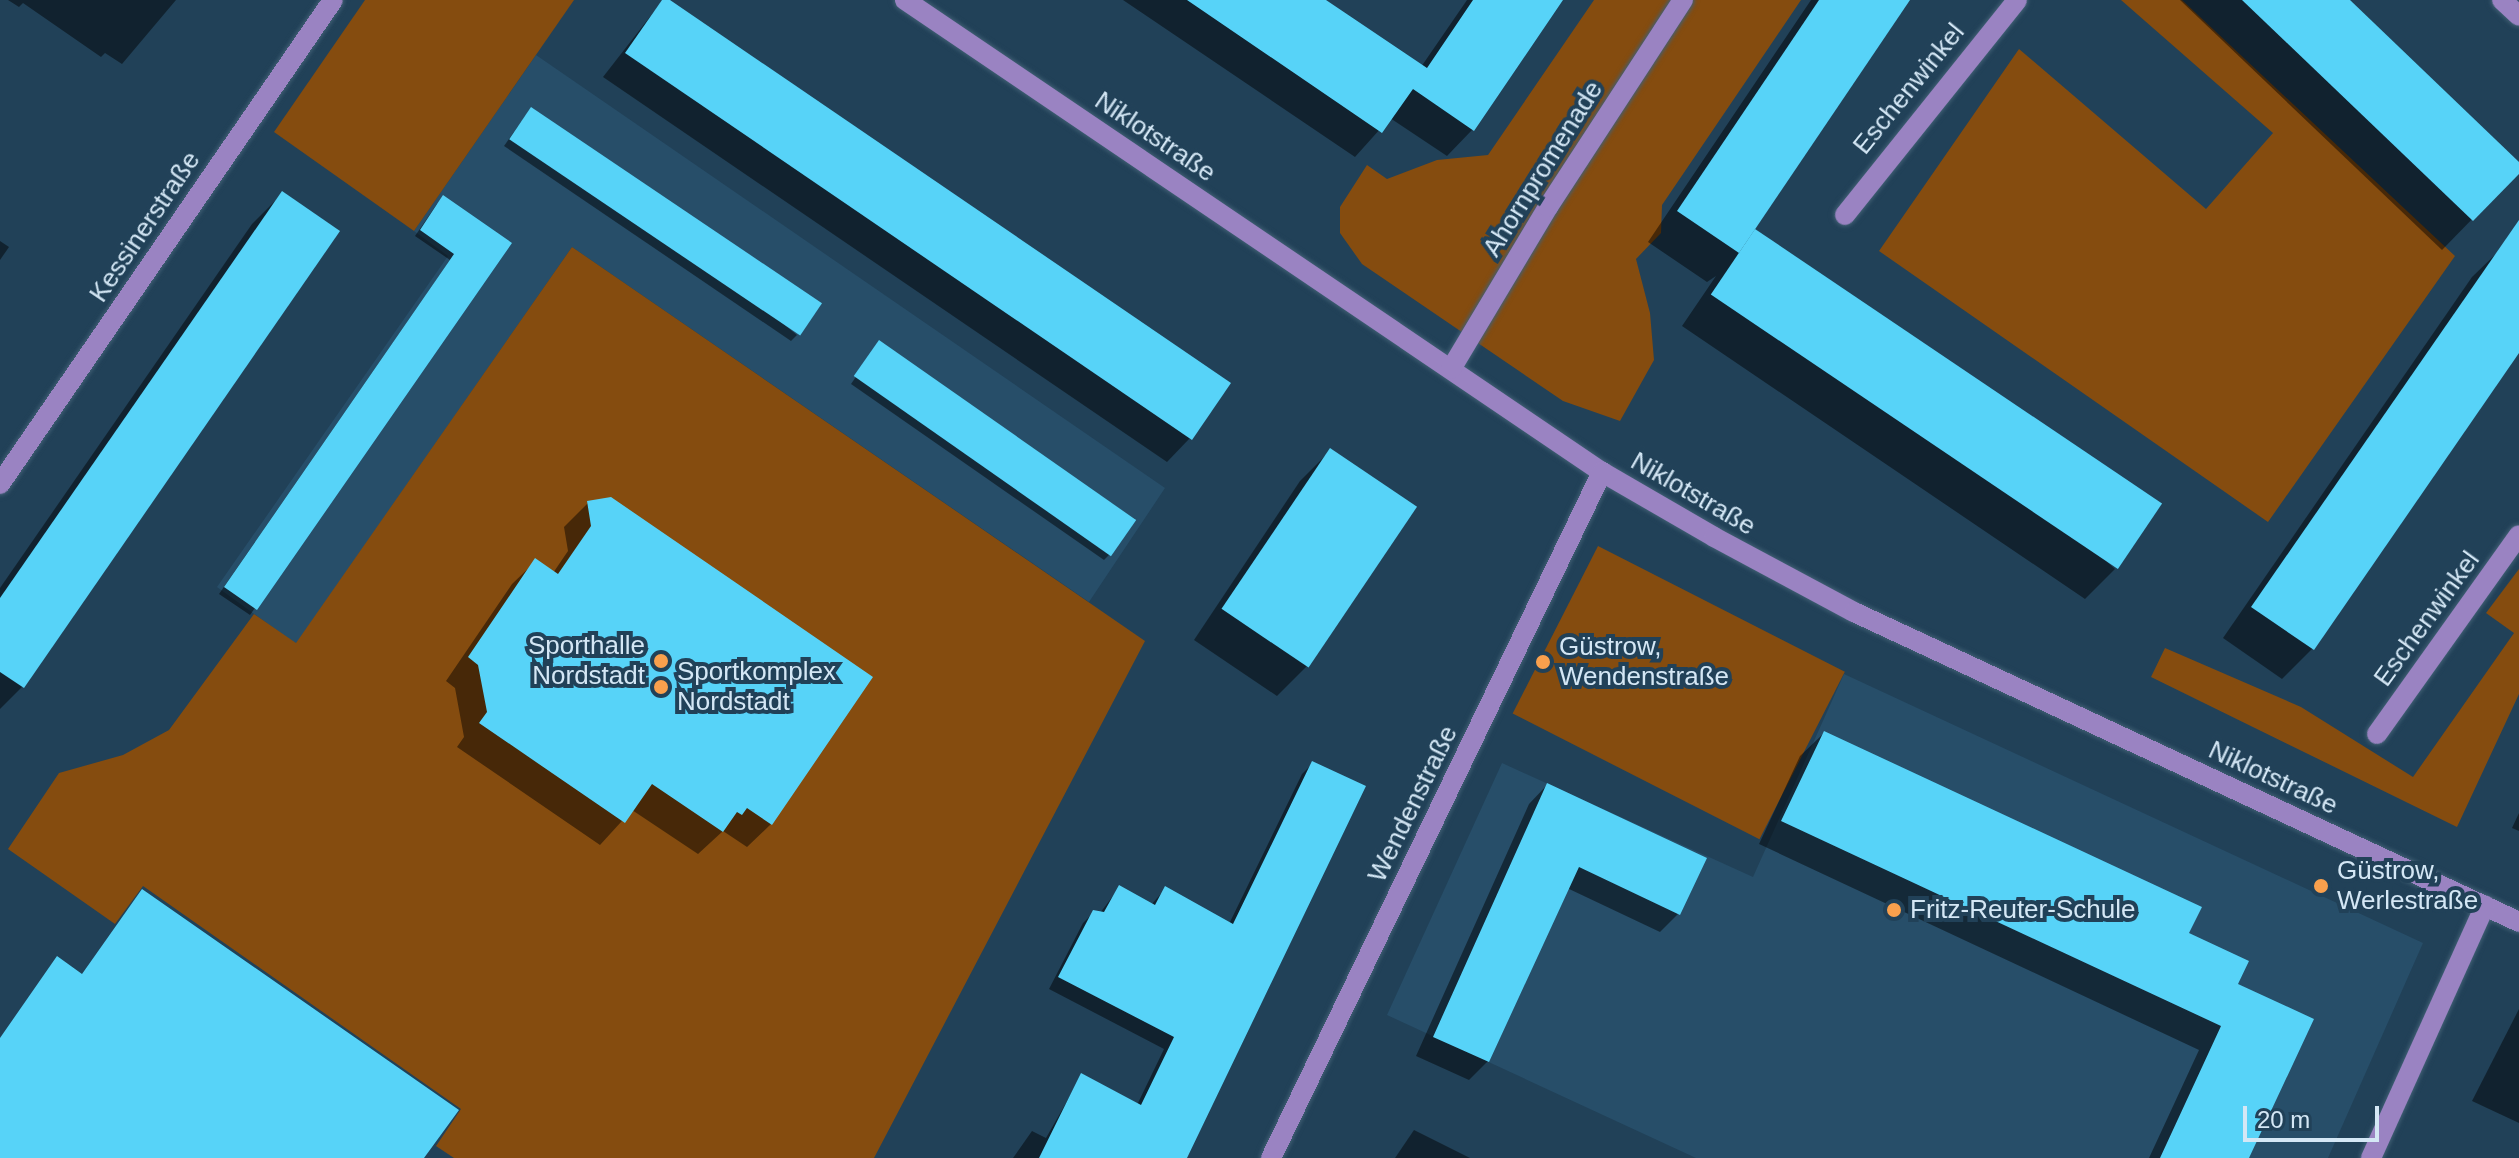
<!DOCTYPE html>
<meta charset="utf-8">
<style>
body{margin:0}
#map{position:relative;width:2519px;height:1158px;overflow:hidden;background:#214158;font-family:Helvetica,sans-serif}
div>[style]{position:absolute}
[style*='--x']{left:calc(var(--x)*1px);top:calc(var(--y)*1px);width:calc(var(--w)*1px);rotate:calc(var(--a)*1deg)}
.built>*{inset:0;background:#274e69}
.green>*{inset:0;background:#854c0f;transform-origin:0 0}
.shadow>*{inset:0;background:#0007}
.building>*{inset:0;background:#57d3f8;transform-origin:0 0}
.roads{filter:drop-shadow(0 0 2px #415f74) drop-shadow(0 0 2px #415f74)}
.minor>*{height:20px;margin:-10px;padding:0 10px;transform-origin:10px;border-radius:10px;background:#9a83c2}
.dots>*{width:22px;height:22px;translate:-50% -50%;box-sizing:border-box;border:4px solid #214158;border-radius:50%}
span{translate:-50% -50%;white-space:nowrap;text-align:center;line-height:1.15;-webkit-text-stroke:8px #214158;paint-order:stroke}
.street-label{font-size:26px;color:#d4e7f5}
.poi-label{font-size:26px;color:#d4e7f5}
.right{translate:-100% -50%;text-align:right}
.left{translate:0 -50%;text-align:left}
.scale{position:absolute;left:2243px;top:1106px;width:136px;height:36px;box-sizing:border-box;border:4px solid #d4e7f5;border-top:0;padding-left:10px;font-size:24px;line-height:28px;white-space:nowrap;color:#d4e7f5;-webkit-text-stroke:6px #214158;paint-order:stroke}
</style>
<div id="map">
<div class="built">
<i style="clip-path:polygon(536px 55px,1165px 488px,1089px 602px,572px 247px,296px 644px,217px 587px,448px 256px,414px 231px)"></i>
<i style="clip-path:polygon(1844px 674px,2423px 943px,2328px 1158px,1696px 1158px,1387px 1015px,1502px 763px,1753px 877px)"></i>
</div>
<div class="green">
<i style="clip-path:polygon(365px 0,574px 0,414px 231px,274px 132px)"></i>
<i style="clip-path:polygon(1594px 0,1801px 0,1662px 205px,1661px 233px,1636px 259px,1650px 313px,1654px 360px,1620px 421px,1563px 401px,1362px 264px,1340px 233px,1340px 207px,1367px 165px,1387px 179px,1437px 160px,1488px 155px)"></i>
<i style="clip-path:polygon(2121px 0,2182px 0,2455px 256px,2268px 522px,1879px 251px,2019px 49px,2206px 209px,2273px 133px)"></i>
<i style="clip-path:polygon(572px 247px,1145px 641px,874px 1158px,454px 1158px,436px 1146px,461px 1109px,143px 886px,115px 924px,8px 849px,59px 773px,123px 755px,169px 730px,254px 614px,296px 643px)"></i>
<i style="left:1598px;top:546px;width:277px;height:188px;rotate:27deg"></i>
<i style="clip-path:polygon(2519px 569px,2519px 694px,2457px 827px,2151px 677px,2165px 648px,2301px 707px,2413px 777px,2514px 633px,2486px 613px)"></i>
</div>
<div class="shadow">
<i style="clip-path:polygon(8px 0,176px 0,122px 64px,105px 53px,101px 57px,23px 3px,19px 7px)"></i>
<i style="clip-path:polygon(663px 0,666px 0,1190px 438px,1167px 462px,603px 77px)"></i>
<i style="clip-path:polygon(1123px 0,1323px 0,1421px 67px,1467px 0,1561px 0,1473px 129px,1447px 156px,1390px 118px,1355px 157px)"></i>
<i style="clip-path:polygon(1811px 0,1908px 0,1746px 238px,2115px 569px,2085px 599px,1682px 326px,1716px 276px,1707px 282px,1648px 242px)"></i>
<i style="clip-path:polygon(2180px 0,2347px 0,2519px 165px,2519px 171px,2442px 250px)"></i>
<i style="clip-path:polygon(526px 115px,797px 335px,791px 341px,504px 146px)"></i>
<i style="clip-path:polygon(282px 194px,337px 231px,22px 687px,0 709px,0 588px,252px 224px)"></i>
<i style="clip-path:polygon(437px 204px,509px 243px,250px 615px,219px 594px,450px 260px,415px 236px)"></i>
<i style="clip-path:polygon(0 241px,9px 247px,0 260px)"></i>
<i style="clip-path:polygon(2503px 247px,2519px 258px,2519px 350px,2312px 649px,2282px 679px,2223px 638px,2472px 277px)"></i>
<i style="clip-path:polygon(877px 346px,1135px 519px,1110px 554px,1104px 560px,851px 384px)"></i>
<i style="clip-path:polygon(1330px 451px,1414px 507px,1307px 666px,1277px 696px,1194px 640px,1300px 481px)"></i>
<i style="clip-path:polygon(588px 503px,771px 824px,747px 847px,723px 831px,698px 854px,632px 810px,600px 845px,457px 747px,464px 737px,455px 688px,446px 681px,512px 584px,536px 561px,553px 573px,568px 551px,564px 527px)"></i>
<i style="clip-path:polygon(1824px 733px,2187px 934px,2236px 984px,2247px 1158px,2149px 1158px,2199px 1050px,1759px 844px,1800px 756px)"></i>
<i style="clip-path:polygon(1313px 763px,1184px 1158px,1013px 1158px,1032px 1131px,1046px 1138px,1082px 1075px,1137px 1105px,1164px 1049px,1049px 989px,1083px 923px,1094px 912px,1100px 913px,1119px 888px,1151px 905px,1166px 888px,1229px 924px,1302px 774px)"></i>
<i style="clip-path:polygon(1547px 785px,1678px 914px,1660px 932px,1567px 888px,1488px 1061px,1469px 1080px,1416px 1056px,1529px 804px)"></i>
<i style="clip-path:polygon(2519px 813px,2519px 831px,2512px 828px)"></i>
<i style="clip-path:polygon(2519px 1009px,2519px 1123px,2472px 1101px)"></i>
<i style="clip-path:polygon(1414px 1130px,1470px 1158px,1395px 1158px)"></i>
</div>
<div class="building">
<i style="clip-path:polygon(662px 0,670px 0,1231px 383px,1192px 440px,625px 53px)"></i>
<i style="clip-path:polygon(1187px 0,1326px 0,1427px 68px,1473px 0,1563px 0,1474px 131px,1413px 89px,1382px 133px)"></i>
<i style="clip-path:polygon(1819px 0,1910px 0,1739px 253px,1677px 211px)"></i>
<i style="clip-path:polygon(2242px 0,2350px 0,2519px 162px,2519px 174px,2473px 221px)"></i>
<i style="left:531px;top:107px;width:351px;height:39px;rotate:34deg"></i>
<i style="clip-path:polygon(282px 191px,340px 231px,24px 688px,0 672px,0 598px)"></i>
<i style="clip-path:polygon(443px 195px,512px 243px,257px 610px,224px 587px,454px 254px,420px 230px)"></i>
<i style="clip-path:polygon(2519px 220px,2519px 353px,2314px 650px,2251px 607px)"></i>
<i style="left:1755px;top:229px;width:491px;height:79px;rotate:34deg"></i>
<i style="left:879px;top:340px;width:314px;height:44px;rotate:35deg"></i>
<i style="left:1330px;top:448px;width:105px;height:194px;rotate:34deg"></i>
<i style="clip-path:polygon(611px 497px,873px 677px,772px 825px,747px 808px,742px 815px,737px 812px,723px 832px,652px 784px,625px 823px,479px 723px,487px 712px,478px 665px,468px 657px,535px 558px,558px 574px,591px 526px,587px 501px)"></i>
<i style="clip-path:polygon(1824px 731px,2202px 907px,2189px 933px,2249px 961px,2238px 984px,2314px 1019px,2249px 1158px,2160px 1158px,2221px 1026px,1781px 821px)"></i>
<i style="clip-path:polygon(1312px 761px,1366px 786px,1187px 1158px,1039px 1158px,1081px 1073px,1141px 1105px,1174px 1037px,1058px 977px,1093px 910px,1104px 912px,1119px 885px,1155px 905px,1165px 886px,1233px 924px)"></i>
<i style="clip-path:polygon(1547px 783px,1707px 858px,1680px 915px,1579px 867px,1489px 1062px,1433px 1037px)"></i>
<i style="clip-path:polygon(142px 889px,459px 1110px,424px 1158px,0 1158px,0 1038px,57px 956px,82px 974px)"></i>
</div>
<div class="roads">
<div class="minor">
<i style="--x:905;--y:0;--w:842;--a:34.11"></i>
<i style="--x:1602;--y:472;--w:129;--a:30.1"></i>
<i style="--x:1714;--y:537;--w:159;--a:28.2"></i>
<i style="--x:1854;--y:612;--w:734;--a:24.99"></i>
<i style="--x:2502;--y:0;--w:23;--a:43"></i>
<i style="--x:1845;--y:215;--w:275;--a:-51.3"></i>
<i style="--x:1451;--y:369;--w:189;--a:-59.1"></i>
<i style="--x:1548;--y:207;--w:247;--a:-56.9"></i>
<i style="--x:0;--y:484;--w:587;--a:-55.47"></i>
<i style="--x:2377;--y:734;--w:244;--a:-54.5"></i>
<i style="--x:1271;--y:1158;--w:762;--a:-64.24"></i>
<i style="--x:2371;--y:1158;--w:277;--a:-65.7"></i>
</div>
</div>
<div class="dots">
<i style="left:661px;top:661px;background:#f9a04d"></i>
<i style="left:1543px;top:662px;background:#f9a04d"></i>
<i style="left:661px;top:687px;background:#f9a04d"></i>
<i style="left:2321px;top:886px;background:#f9a04d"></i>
<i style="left:1894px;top:910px;background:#f9a04d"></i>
</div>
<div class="street-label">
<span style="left:1909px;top:89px;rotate:-51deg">Eschenwinkel</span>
<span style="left:1155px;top:137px;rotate:34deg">Niklotstraße</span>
<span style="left:1543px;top:169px;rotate:-58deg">Ahornpromenade</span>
<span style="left:145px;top:227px;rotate:-56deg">Kessinerstraße</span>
<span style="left:1693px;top:494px;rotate:30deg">Niklotstraße</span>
<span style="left:2427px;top:619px;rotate:-54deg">Eschenwinkel</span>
<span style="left:2273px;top:778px;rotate:25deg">Niklotstraße</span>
<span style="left:1413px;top:804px;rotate:-64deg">Wendenstraße</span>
</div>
<div class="poi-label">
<span class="right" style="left:645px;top:661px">Sporthalle<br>Nordstadt</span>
<span class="left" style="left:1559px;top:662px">Güstrow,<br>Wendenstraße</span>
<span class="left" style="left:677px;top:687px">Sportkomplex<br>Nordstadt</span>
<span class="left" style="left:2337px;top:886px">Güstrow,<br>Werlestraße</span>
<span class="left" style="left:1910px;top:910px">Fritz-Reuter-Schule</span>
</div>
<div class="scale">20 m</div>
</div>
